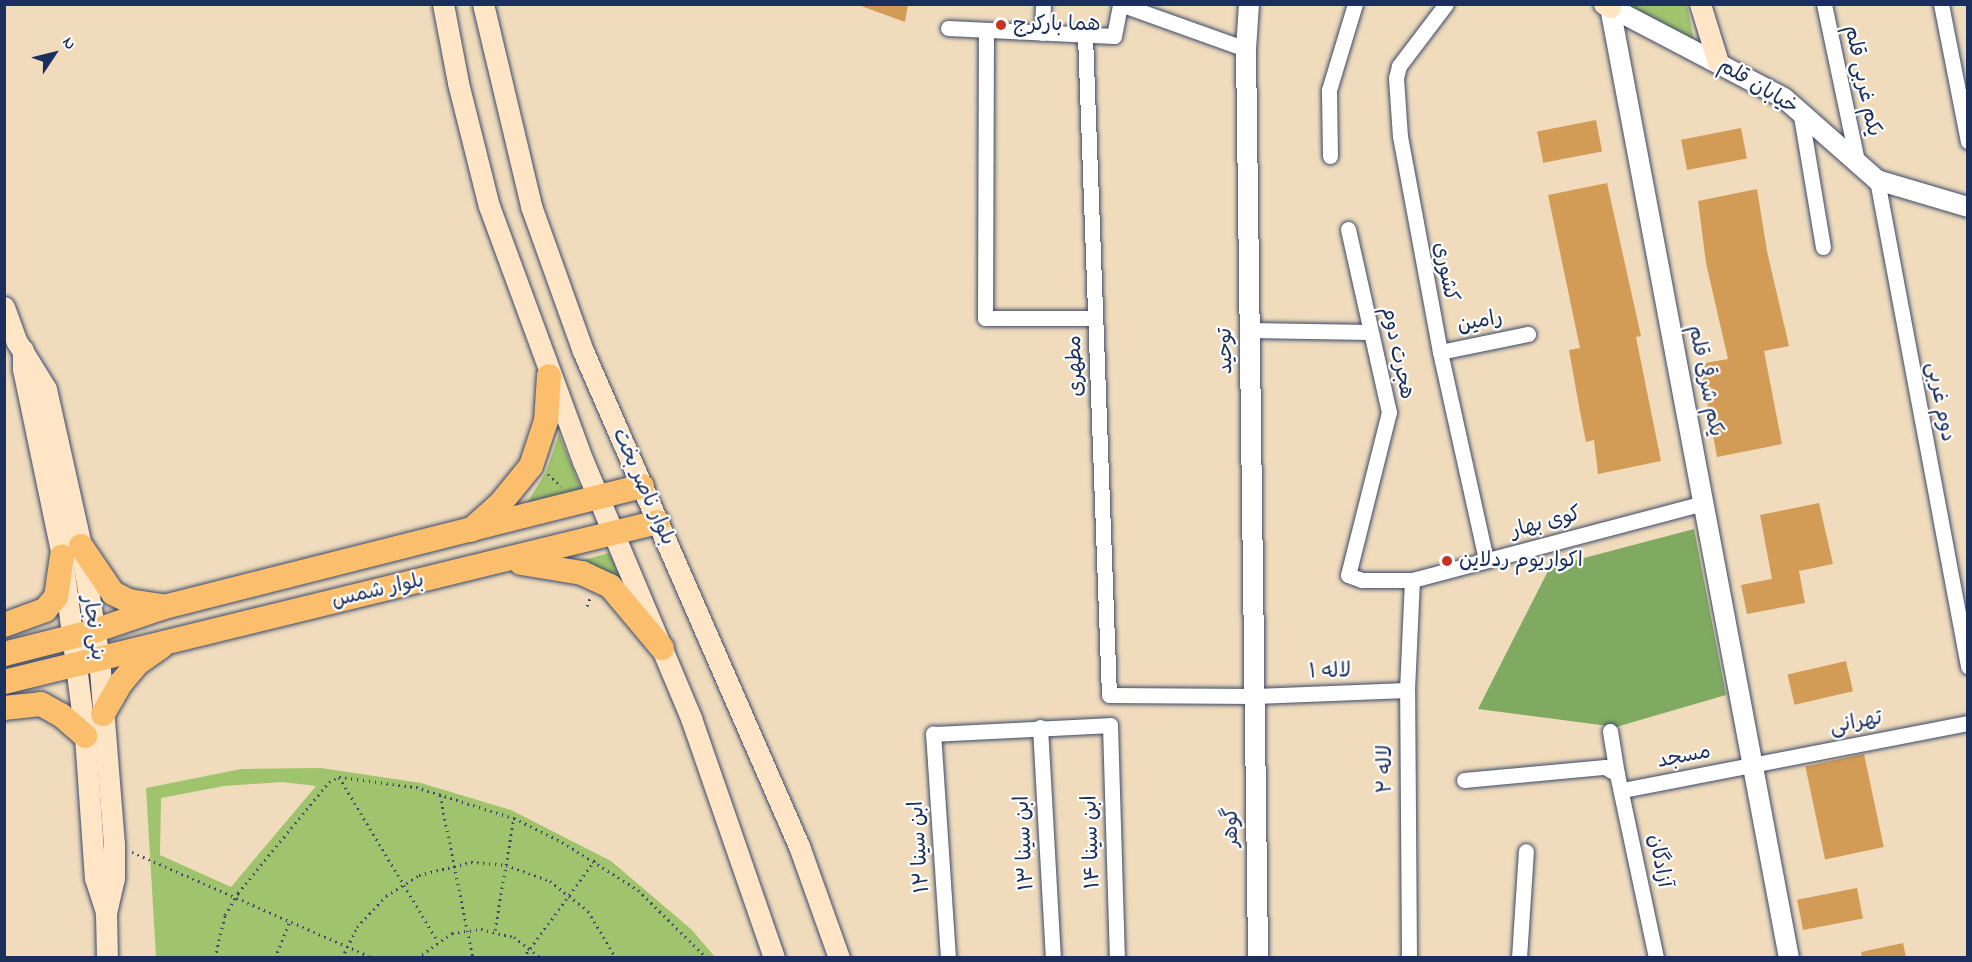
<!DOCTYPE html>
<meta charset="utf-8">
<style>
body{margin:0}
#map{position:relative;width:1972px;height:962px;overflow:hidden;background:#f0dcbc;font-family:"Indie Flower","Playpen Sans Arabic",sans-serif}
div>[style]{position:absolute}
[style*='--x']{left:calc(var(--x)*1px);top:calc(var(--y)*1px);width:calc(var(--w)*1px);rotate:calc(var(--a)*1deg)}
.green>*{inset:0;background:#a0c46e}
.forest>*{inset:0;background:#80aa61}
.building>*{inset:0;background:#d29c57;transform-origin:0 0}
.path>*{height:3px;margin-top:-1.5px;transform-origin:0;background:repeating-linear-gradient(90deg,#3b496c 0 1.5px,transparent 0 6px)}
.roads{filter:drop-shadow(0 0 2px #3b496c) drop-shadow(0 0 2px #3b496c)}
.minor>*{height:15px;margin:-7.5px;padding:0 7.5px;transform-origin:7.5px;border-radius:7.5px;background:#fff}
.tertiary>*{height:20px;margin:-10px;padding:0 10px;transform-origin:10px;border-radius:10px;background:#fff}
.secondary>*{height:21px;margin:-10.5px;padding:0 10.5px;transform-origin:10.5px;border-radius:10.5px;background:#fde5c5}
.primary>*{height:24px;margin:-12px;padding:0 12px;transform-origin:12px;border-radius:12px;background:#fabe6d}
.dots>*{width:16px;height:16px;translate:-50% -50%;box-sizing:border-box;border:3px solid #fff;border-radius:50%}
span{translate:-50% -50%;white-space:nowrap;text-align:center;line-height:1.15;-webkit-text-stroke:4.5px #fff;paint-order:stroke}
.poi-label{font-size:21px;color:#1b2f5e}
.left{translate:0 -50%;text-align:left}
.street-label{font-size:21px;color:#1b2f5e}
.frame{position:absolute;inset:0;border:6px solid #1b2f5e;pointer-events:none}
.north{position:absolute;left:24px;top:24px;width:60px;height:60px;-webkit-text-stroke:4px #fff;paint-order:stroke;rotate:55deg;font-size:16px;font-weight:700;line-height:24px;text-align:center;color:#1b2f5e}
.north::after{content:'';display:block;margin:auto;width:21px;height:27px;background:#1b2f5e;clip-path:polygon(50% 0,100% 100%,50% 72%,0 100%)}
</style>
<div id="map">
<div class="green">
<i style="clip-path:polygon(1629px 5px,1687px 5px,1694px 40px)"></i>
<i style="clip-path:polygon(559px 434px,583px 494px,525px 506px,546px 472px)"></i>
<i style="clip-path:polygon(609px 553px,628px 593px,573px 563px)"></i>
<i style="clip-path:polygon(evenodd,321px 768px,421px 783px,511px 810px,611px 861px,692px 930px,715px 957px,156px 957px,146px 788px,241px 769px,321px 768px,282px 782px,316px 786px,231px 887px,160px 855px,161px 798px,224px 786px,282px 782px)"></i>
</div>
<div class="forest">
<i style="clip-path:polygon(1694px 529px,1726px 695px,1616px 727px,1478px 709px,1550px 567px)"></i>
</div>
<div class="building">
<i style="clip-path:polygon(862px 4px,908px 4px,905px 22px,861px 6px)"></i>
<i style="left:1596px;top:120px;width:32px;height:60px;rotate:79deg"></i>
<i style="left:1741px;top:128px;width:31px;height:61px;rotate:79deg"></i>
<i style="clip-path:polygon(1607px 183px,1641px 336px,1636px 337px,1661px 461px,1598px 474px,1594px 440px,1586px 442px,1580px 412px,1569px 350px,1580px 348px,1548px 195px)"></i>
<i style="clip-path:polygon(1757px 189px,1767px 251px,1789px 346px,1764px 351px,1782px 444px,1717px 457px,1700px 364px,1728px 359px,1706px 263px,1698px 201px)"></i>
<i style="clip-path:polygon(1819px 503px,1833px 564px,1799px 571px,1805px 603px,1747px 614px,1741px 585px,1772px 579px,1760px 515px)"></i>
<i style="left:1846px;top:661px;width:31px;height:60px;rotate:77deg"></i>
<i style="left:1864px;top:754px;width:95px;height:60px;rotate:78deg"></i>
<i style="left:1857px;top:888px;width:31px;height:61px;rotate:79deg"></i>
<i style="clip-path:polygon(1903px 943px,1906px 957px,1862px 957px,1861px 952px)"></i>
</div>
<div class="path">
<i style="--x:548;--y:474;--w:18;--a:43"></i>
<i style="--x:587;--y:606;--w:9;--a:-69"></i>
<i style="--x:339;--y:777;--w:190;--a:59"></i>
<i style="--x:440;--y:795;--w:166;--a:78.6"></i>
<i style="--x:132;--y:852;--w:264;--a:23.7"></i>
<i style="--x:495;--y:930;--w:114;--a:-80.4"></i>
<i style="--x:215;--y:958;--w:44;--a:-76.9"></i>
<i style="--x:225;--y:915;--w:26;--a:-59"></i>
<i style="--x:238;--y:893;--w:144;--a:-50.7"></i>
<i style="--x:329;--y:782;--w:11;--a:-27"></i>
<i style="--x:339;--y:777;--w:78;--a:7.4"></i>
<i style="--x:416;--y:787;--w:103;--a:17.6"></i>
<i style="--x:514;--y:818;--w:54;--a:26.6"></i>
<i style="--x:562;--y:842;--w:90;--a:32.3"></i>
<i style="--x:638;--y:890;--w:97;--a:44.6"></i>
<i style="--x:275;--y:958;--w:40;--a:-68"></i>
<i style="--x:342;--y:958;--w:34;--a:-64"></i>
<i style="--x:357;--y:927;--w:42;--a:-46.9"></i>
<i style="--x:386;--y:896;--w:39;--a:-32"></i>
<i style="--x:419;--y:875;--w:54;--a:-14"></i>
<i style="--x:471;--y:862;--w:35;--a:5"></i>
<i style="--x:506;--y:865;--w:47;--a:20"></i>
<i style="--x:550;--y:881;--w:48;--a:38.3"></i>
<i style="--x:588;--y:911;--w:55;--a:59.2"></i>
<i style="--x:417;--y:958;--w:43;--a:-35.5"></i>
<i style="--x:452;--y:933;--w:29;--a:-8"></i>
<i style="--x:481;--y:929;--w:34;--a:14"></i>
<i style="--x:514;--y:937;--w:34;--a:38"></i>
<i style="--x:523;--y:958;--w:122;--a:-53.7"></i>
</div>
<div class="roads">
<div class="minor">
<i style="--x:1120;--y:4;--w:134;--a:19.7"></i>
<i style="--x:1446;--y:4;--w:78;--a:127.2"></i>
<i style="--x:1399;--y:66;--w:12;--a:104"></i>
<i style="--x:1396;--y:78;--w:58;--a:86.1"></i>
<i style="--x:1400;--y:136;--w:220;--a:79.5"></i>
<i style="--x:1440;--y:352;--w:213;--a:77.5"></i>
<i style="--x:1824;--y:4;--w:166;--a:78.1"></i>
<i style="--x:1941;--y:4;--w:140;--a:78.9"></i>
<i style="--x:948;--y:28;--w:166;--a:2.8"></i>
<i style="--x:1114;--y:36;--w:33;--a:-79"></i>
<i style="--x:986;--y:30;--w:288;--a:90.2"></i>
<i style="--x:985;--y:318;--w:110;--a:0"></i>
<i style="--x:1042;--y:33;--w:29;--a:-88"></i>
<i style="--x:1085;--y:35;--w:660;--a:87.92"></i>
<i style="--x:1109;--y:695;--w:146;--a:0.4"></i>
<i style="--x:1255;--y:696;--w:152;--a:-2.3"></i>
<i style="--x:1800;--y:110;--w:139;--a:80.5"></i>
<i style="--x:1330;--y:156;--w:66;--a:-90.9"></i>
<i style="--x:1329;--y:90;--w:90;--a:-73.2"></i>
<i style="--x:1877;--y:180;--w:495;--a:79.4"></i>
<i style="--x:1348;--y:229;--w:188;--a:77.4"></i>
<i style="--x:1389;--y:412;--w:168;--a:104.1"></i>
<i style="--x:1348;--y:575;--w:15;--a:20"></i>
<i style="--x:1362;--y:580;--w:50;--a:0"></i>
<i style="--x:1412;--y:580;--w:302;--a:-14.8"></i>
<i style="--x:1249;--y:330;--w:121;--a:0.9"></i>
<i style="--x:1440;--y:352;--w:90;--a:-11.6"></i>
<i style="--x:1040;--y:727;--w:231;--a:86.8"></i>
<i style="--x:1610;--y:731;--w:44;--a:80.8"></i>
<i style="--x:1464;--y:780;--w:142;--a:-5.3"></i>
<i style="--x:1605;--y:767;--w:14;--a:30"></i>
<i style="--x:1617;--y:774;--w:188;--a:78"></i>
<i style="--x:1623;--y:790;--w:351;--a:-11"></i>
<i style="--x:948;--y:958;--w:225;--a:-93.8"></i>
<i style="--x:933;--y:734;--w:177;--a:-2.9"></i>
<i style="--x:1110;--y:725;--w:233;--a:88.3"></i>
<i style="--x:1409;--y:958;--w:268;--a:-90.4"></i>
<i style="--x:1407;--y:690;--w:110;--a:-87.4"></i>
<i style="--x:1519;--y:958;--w:107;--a:-86.3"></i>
</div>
<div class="tertiary">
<i style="--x:1249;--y:4;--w:45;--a:93.8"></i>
<i style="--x:1246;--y:49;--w:909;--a:89.24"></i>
<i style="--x:1610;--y:7;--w:968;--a:79.34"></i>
<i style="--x:1610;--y:7;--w:196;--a:27.6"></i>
<i style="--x:1784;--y:98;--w:124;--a:41.4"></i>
<i style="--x:1877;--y:180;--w:95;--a:16.5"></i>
</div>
<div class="secondary">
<i style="--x:443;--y:4;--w:80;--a:79.2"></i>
<i style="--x:458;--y:83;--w:127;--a:75.9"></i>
<i style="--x:489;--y:206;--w:272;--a:69.8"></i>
<i style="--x:583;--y:461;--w:279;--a:67.2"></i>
<i style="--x:691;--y:718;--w:254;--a:70.9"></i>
<i style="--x:483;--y:4;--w:208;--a:76.6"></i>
<i style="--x:531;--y:206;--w:154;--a:70.3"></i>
<i style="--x:583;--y:351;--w:540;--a:66.43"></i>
<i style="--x:799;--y:846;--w:119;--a:70.3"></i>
<i style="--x:1604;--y:4;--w:7;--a:27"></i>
<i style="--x:1700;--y:4;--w:61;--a:72.8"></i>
<i style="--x:4;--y:307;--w:37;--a:70"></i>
<i style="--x:17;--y:342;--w:55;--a:58.3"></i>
<i style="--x:46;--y:389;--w:161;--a:77.4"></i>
<i style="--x:81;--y:546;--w:113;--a:80.9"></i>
<i style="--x:99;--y:658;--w:187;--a:85.4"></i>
<i style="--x:114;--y:844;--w:34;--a:90"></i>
<i style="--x:114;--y:878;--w:37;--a:103"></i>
<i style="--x:106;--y:914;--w:44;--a:88.7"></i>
<i style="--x:23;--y:350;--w:19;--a:90"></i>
<i style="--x:23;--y:369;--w:191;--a:78.2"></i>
<i style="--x:62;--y:556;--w:181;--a:82.7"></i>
<i style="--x:85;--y:736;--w:142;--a:86"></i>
<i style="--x:95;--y:878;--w:36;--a:72"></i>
</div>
<div class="primary">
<i style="--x:471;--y:530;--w:39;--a:-42"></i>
<i style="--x:500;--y:504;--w:49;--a:-50.8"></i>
<i style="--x:531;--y:466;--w:47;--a:-71.6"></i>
<i style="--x:546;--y:421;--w:45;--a:-86.2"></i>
<i style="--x:81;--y:546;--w:57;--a:55.8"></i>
<i style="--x:113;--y:593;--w:18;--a:27"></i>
<i style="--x:129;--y:601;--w:33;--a:9"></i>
<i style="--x:521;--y:563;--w:62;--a:9.3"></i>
<i style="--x:582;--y:573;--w:31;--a:25"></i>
<i style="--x:610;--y:586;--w:81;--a:50"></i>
<i style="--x:4;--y:625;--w:44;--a:-20.1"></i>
<i style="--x:45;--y:610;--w:17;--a:-50"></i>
<i style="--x:56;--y:597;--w:41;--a:-81.7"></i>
<i style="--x:4;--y:654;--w:93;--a:-14.3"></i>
<i style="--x:94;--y:631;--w:74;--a:-18.9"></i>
<i style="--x:164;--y:607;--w:493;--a:-14.2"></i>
<i style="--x:4;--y:682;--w:673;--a:-13.75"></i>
<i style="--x:4;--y:708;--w:37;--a:-6"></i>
<i style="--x:41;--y:704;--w:23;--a:29"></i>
<i style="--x:61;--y:715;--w:32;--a:41"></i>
<i style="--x:103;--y:714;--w:36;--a:-60"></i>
<i style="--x:121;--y:683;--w:26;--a:-50"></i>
<i style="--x:138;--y:663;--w:28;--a:-35"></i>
</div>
</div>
<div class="dots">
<i style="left:1001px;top:25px;background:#c8321e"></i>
<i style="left:1447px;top:561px;background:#c8321e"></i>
</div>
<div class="poi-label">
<span class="left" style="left:1013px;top:25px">هما بارکرج</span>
<span class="left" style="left:1459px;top:561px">اکواریوم ردلاین</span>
</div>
<div class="street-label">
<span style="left:1862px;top:81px;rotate:78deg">یکم غربی قلم</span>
<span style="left:1758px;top:87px;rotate:31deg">خیابان قلم</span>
<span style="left:1445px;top:272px;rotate:79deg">کشوری</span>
<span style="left:1480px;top:322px;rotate:-11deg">رامین</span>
<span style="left:1226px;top:351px;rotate:-91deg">توحید</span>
<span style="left:1397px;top:353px;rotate:78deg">هجرت دوم</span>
<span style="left:1076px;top:366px;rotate:-92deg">مطهری</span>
<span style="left:1705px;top:381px;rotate:79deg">یکم شرقی قلم</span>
<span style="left:1940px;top:402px;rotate:79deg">دوم غربی</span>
<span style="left:643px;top:487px;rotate:66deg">بلوار ناصر بخت</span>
<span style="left:1546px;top:523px;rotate:-15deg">کوی بهار</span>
<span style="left:378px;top:591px;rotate:-13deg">بلوار شمس</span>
<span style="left:93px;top:628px;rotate:82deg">بنی نجار</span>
<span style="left:1330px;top:672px;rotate:-2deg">لاله ۱</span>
<span style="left:1856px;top:723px;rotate:-11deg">تهرانی</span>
<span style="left:1684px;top:757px;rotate:-11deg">مسجد</span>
<span style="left:1386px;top:769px;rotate:-90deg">لاله ۲</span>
<span style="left:1232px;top:827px;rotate:-91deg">گوهر</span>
<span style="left:1092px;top:842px;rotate:-92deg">ابن سینا ۱۴</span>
<span style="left:1025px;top:843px;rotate:-93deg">ابن سینا ۱۳</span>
<span style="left:920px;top:847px;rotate:-94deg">ابن سینا ۱۲</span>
<span style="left:1659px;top:861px;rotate:79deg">آزادگان</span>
</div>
<div class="frame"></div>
<div class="north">N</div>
</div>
